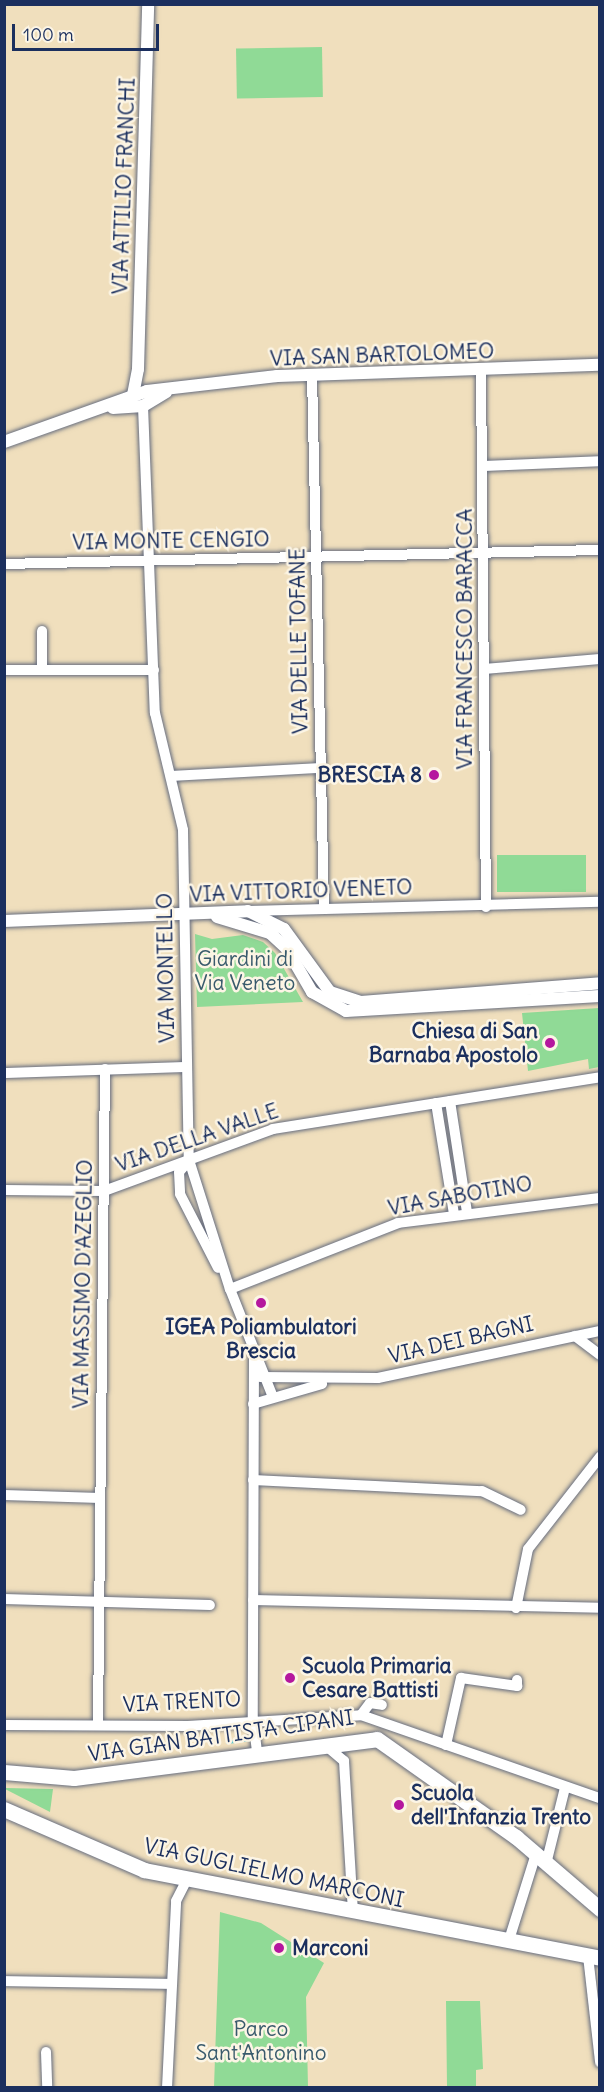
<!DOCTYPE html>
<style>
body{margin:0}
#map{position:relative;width:604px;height:2092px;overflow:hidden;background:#f0dfbd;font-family:Delius,sans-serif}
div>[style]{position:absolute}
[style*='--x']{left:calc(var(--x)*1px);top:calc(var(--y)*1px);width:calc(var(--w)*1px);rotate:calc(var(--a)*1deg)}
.green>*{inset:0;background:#90da96;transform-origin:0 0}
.stream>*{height:3px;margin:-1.5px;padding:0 1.5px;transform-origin:1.5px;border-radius:1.5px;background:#5ac7d0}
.roads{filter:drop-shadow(0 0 2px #666d7f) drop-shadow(0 0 2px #666d7f)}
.minor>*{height:10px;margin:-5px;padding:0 5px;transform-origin:5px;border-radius:5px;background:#fff}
.tertiary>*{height:12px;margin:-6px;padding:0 6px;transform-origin:6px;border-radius:6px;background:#fff}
.secondary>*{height:15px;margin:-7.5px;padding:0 7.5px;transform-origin:7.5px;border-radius:7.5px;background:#fff}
.dots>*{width:16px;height:16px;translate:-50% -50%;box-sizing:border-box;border:3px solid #fcf5e5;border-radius:50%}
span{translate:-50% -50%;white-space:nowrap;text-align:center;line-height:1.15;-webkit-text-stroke:5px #fcf5e5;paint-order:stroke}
.street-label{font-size:21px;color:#1b2f5e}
.poi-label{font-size:21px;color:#1b2f5e;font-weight:700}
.right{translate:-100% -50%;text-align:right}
.left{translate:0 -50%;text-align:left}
.park-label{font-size:21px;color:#385a6c}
.frame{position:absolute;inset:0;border:6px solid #1b2f5e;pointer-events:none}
.scale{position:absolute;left:12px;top:24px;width:147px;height:27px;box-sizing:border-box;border:3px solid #1b2f5e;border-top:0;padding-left:8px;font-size:18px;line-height:21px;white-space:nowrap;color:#1b2f5e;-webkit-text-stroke:4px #fcf5e5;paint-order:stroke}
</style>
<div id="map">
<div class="green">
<i style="left:322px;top:47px;width:50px;height:86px;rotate:89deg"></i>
<i style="left:497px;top:855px;width:89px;height:37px"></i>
<i style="clip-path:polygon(195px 934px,212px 939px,243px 935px,263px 942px,275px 953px,303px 1002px,197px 1007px)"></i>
<i style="clip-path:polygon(599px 1008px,599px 1067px,589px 1069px,588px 1059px,528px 1071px,522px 1013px)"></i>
<i style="clip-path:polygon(5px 1788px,53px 1789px,50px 1812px,5px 1789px)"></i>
<i style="clip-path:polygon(220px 1912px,261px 1923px,324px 1963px,306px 1997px,308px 2087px,214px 2087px)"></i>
<i style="clip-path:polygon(446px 2001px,480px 2001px,483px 2069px,476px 2070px,476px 2087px,447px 2087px)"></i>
</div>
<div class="stream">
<i style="--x:227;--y:1742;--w:22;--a:-8"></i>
</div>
<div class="roads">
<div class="minor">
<i style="--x:481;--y:371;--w:536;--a:89.47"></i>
<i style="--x:312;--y:374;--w:533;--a:88.71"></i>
<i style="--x:143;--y:406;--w:307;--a:87.8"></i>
<i style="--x:155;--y:713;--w:120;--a:76.5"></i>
<i style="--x:183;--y:830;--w:330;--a:89"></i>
<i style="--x:189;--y:1160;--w:135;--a:72.4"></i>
<i style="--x:230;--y:1289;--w:116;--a:68.3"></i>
<i style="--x:483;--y:466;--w:117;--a:-2.4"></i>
<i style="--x:4;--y:564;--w:596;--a:-1.35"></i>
<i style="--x:42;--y:631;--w:39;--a:90"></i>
<i style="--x:484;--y:669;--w:116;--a:-4.9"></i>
<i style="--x:4;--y:670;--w:150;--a:0"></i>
<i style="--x:171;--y:776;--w:150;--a:-3.1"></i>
<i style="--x:248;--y:911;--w:352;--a:-1.5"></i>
<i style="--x:4;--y:1073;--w:183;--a:-1.9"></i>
<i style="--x:450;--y:1101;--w:112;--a:81.3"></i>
<i style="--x:436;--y:1103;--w:112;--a:80.8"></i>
<i style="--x:188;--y:1162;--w:13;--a:132"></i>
<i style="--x:179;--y:1172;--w:22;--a:87"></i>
<i style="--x:180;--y:1194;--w:83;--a:62.8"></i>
<i style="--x:4;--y:1190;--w:100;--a:0.6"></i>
<i style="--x:104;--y:1191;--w:180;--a:-20.1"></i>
<i style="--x:273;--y:1129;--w:331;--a:-9"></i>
<i style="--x:230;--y:1289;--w:180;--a:-21.4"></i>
<i style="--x:398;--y:1223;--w:204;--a:-7.1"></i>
<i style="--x:575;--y:1336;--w:31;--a:37"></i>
<i style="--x:254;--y:1357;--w:362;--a:90.2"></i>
<i style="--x:253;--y:1719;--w:33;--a:83"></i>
<i style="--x:260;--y:1377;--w:118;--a:0.5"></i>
<i style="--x:378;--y:1378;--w:227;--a:-12"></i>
<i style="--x:253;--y:1404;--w:72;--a:-16.2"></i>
<i style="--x:253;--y:1480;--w:229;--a:2.8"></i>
<i style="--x:482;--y:1491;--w:43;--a:26"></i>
<i style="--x:4;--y:1495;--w:96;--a:1.8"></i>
<i style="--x:4;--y:1599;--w:206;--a:1.7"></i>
<i style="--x:253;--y:1600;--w:347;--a:1.3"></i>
<i style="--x:516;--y:1608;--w:60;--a:-78.5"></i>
<i style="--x:528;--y:1549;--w:117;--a:-52"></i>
<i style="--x:361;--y:1715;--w:15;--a:-53"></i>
<i style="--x:370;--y:1703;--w:12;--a:9"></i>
<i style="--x:98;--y:1724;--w:655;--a:-89.39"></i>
<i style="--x:4;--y:1725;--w:184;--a:0.3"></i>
<i style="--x:188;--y:1726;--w:173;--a:-3.6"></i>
<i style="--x:361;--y:1715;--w:253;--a:19.2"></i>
<i style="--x:325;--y:1745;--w:25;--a:40"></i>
<i style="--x:344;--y:1761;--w:151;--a:86.6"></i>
<i style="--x:446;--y:1745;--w:69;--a:-77.4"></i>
<i style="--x:461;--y:1678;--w:57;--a:8.1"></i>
<i style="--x:517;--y:1686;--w:6;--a:-90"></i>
<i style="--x:546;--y:1864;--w:78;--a:-76"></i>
<i style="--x:509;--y:1940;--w:90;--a:-72.6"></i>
<i style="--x:588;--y:1956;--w:107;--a:83.5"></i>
<i style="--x:4;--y:1981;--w:167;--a:1"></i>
<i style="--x:46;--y:2052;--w:36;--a:88"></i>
<i style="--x:167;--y:2088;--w:187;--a:-87.2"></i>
<i style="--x:176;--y:1901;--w:25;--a:-63"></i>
</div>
<div class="tertiary">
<i style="--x:133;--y:395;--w:26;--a:-79"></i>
<i style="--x:138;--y:369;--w:365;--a:-88.4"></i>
<i style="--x:113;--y:408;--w:30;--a:-4"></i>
<i style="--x:143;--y:406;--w:27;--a:-31"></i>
<i style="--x:4;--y:442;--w:152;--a:-19.6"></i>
<i style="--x:147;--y:391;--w:131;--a:-6.6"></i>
<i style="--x:277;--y:376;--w:323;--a:-2"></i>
<i style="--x:217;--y:917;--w:55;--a:16.8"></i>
<i style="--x:270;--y:933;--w:23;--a:43"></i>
<i style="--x:287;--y:949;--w:50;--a:59.8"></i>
<i style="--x:312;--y:992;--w:39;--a:29"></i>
<i style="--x:346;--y:1011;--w:254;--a:-3.4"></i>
<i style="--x:4;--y:921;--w:244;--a:-2.3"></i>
<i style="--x:248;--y:911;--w:40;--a:26.6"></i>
<i style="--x:284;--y:929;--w:78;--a:53.9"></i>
<i style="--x:330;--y:992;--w:33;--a:18"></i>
<i style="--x:361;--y:1002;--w:240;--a:-4.5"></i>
</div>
<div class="secondary">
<i style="--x:4;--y:1772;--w:70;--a:4.9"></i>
<i style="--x:74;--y:1778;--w:305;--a:-7.3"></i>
<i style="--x:377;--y:1739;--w:170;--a:35.2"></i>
<i style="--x:516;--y:1837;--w:111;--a:40.6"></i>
<i style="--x:4;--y:1809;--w:153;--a:23.5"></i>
<i style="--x:144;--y:1870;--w:464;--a:10.9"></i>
</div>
</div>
<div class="dots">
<i style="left:434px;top:775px;background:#b5179e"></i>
<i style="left:550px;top:1043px;background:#b5179e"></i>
<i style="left:261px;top:1303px;background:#b5179e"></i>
<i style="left:290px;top:1678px;background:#b5179e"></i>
<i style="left:399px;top:1805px;background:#b5179e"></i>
<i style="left:279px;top:1948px;background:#b5179e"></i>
</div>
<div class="street-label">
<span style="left:124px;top:186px;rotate:-88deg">VIA ATTILIO FRANCHI</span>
<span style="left:382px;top:355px;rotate:-2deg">VIA SAN BARTOLOMEO</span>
<span style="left:171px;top:541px;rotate:-1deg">VIA MONTE CENGIO</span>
<span style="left:465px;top:639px;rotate:-90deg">VIA FRANCESCO BARACCA</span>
<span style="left:299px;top:641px;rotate:-91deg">VIA DELLE TOFANE</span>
<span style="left:301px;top:891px;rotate:-2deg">VIA VITTORIO VENETO</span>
<span style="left:166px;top:968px;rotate:-91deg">VIA MONTELLO</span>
<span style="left:197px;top:1138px;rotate:-19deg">VIA DELLA VALLE</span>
<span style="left:460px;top:1196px;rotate:-10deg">VIA SABOTINO</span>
<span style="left:83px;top:1284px;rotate:-89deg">VIA MASSIMO D'AZEGLIO</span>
<span style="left:461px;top:1340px;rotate:-13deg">VIA DEI BAGNI</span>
<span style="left:182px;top:1702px;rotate:-3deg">VIA TRENTO</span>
<span style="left:221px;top:1736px;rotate:-8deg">VIA GIAN BATTISTA CIPANI</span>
<span style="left:274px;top:1873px;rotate:12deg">VIA GUGLIELMO MARCONI</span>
</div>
<div class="poi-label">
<span class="right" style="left:422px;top:775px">BRESCIA 8</span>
<span class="right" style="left:538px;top:1043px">Chiesa di San<br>Barnaba Apostolo</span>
<span style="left:261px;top:1339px">IGEA Poliambulatori<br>Brescia</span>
<span class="left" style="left:302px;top:1678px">Scuola Primaria<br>Cesare Battisti</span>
<span class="left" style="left:411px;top:1805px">Scuola<br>dell'Infanzia Trento</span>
<span class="left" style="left:292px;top:1948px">Marconi</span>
</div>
<div class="park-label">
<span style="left:245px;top:971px">Giardini di<br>Via Veneto</span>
<span style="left:261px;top:2041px">Parco<br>Sant'Antonino</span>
</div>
<div class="frame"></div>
<div class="scale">100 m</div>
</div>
